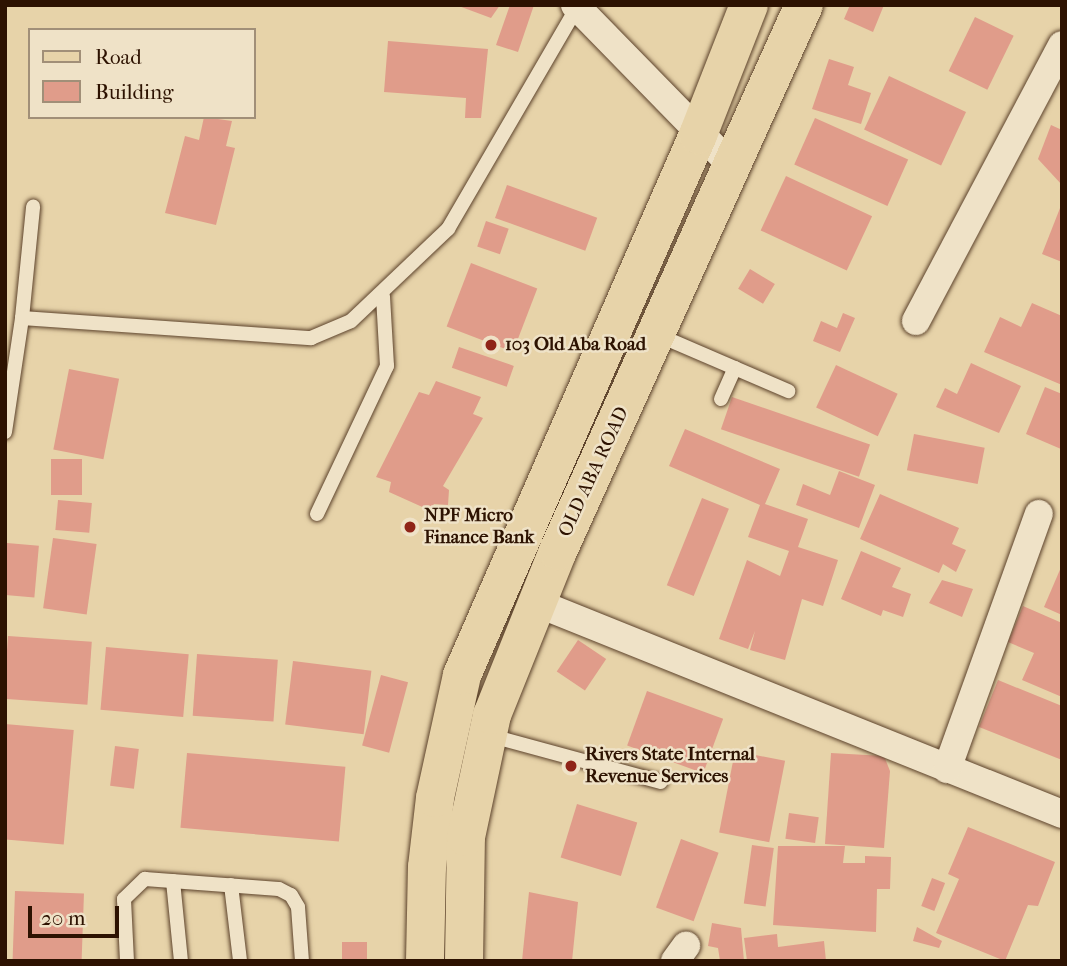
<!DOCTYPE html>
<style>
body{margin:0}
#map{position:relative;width:1067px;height:966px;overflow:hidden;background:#e7d3a9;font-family:"IM FELL French Canon",serif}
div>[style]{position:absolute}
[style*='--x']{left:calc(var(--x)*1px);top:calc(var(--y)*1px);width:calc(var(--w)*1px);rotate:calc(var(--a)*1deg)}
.building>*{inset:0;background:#e09c8a;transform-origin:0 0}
.roads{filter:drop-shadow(0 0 2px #5c422b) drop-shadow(0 0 2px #5c422b)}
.lane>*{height:14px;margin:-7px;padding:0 7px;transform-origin:7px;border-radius:7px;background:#efe2c7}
.street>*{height:28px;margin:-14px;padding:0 14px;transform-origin:14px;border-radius:14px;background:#efe2c7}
.primary>*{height:38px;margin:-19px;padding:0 19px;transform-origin:19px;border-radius:19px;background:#e7d3a9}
.dots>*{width:19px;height:19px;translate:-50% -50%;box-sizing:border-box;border:4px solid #efe2c7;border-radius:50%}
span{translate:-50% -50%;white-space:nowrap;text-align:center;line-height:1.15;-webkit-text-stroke:5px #efe2c7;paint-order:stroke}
.poi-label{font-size:19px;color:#2d1201;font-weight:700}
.left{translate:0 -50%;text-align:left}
.street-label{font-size:19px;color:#2d1201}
.frame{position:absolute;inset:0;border:7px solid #2d1201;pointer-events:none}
.legend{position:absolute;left:28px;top:28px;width:228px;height:91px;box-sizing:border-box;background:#efe2c7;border:2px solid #a18f78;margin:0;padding:9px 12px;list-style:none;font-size:21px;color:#2d1201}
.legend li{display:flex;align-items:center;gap:14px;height:35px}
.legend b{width:35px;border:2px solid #a18f78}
.scale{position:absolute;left:28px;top:906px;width:91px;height:32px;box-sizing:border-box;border:4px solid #2d1201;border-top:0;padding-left:9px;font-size:21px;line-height:24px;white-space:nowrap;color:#2d1201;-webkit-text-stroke:5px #efe2c7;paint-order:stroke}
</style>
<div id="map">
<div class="building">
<i style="clip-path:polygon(456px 5px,500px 5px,491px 18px)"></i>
<i style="clip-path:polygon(510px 5px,534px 5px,518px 52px,496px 45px)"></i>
<i style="clip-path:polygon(850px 5px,884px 5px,873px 32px,844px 19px)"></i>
<i style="left:975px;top:17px;width:43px;height:60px;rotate:26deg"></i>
<i style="clip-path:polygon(388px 41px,488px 49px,481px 118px,465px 118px,466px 98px,384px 92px)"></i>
<i style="clip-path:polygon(829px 59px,854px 67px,848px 85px,871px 93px,861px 124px,812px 109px)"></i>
<i style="left:889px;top:76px;width:85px;height:59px;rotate:25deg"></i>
<i style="clip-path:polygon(204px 117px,232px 121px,226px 146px,235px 148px,216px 225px,165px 213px,185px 136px,199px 140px)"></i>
<i style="left:815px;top:118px;width:102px;height:51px;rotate:24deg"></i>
<i style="clip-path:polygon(1051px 125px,1062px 130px,1062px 185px,1038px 159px)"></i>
<i style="left:786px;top:176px;width:95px;height:60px;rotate:25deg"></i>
<i style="left:507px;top:185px;width:96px;height:35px;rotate:20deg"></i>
<i style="clip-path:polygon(1062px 203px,1062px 262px,1042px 254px)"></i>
<i style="left:486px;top:221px;width:24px;height:27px;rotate:19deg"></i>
<i style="left:471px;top:263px;width:71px;height:68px;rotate:21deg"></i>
<i style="left:750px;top:269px;width:29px;height:23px;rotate:31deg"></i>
<i style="clip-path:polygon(1032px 303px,1062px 316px,1062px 385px,984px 352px,1000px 317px,1021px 327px)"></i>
<i style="clip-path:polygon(843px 313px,855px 318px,840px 352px,813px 341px,821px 321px,837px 328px)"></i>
<i style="left:459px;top:347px;width:58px;height:22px;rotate:19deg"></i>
<i style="clip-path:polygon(971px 363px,1021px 386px,999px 433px,936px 407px,945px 388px,957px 394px)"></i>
<i style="left:836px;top:365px;width:68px;height:47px;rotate:25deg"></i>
<i style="left:69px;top:369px;width:51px;height:82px;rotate:11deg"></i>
<i style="clip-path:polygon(436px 381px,481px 397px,473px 414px,483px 418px,443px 486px,449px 490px,448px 505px,434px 504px,429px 510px,389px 492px,391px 482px,376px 477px,419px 392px,429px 395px)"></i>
<i style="clip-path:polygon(1045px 387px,1062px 394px,1061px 449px,1026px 434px)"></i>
<i style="left:732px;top:397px;width:146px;height:34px;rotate:19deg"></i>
<i style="clip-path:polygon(685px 429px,780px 469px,765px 504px,808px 519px,798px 547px,838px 560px,823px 606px,802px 599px,785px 660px,750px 650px,755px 631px,748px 649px,719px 639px,747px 560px,780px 576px,789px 551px,748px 537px,760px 505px,669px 466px)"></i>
<i style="left:914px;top:434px;width:72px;height:37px;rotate:11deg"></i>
<i style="left:51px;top:459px;width:31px;height:36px"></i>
<i style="clip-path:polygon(839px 471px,875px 485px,859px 528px,796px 505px,803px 484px,830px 495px)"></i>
<i style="clip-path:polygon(880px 494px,959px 528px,952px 544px,966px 550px,956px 572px,943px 564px,939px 573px,860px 539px)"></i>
<i style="left:702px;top:498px;width:29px;height:94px;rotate:22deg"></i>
<i style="left:58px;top:500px;width:34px;height:30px;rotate:5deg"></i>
<i style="left:53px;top:538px;width:44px;height:71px;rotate:8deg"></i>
<i style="left:7px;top:543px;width:32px;height:52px;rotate:5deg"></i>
<i style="clip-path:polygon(861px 551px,901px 568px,892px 587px,911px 594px,903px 617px,883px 610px,881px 616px,841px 599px)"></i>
<i style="clip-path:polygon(1062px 565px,1062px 615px,1044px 607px)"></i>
<i style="clip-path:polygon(942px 580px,973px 589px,962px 617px,929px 603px)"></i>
<i style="clip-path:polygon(1023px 606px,1062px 623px,1062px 697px,1022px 680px,1034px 653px,1008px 642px)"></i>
<i style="left:8px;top:636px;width:84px;height:63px;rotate:4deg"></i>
<i style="left:578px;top:640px;width:34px;height:38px;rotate:34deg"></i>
<i style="left:106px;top:647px;width:83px;height:63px;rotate:5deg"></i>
<i style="left:197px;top:654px;width:81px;height:62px;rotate:4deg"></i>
<i style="left:293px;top:661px;width:79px;height:64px;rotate:7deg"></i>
<i style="left:381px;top:675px;width:28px;height:73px;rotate:15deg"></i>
<i style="clip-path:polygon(998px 680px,1062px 706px,1062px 760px,979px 727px)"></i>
<i style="left:647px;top:691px;width:81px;height:58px;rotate:20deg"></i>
<i style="left:5px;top:724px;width:69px;height:115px;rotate:5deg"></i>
<i style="left:115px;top:746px;width:24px;height:40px;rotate:7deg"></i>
<i style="left:735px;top:751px;width:51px;height:83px;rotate:11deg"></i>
<i style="left:187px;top:753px;width:159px;height:75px;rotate:5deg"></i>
<i style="clip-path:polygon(831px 753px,884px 756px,890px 771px,884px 848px,825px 844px)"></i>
<i style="left:577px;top:804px;width:63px;height:56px;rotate:17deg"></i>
<i style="left:789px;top:813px;width:30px;height:26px;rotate:8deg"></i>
<i style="clip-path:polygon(968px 827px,1055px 862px,1038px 906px,1028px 905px,1005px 961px,936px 933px,959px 879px,948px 874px)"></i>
<i style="left:681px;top:839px;width:40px;height:73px;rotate:20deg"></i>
<i style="left:752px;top:845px;width:22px;height:59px;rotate:8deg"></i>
<i style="clip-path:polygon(778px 846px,845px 846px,843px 863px,865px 863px,865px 856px,891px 857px,890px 889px,877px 889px,876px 932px,773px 925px)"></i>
<i style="left:932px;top:878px;width:14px;height:30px;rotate:21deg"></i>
<i style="left:15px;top:891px;width:69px;height:70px;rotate:2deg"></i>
<i style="clip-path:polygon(529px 892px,578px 902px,572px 961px,522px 961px)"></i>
<i style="clip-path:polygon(712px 923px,741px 928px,744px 961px,720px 961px,718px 948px,708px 946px)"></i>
<i style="clip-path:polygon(917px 927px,942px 941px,939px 948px,913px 941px)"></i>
<i style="clip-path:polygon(777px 934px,778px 947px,824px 941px,826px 961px,747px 961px,744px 938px)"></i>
<i style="left:342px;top:942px;width:25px;height:19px"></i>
</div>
<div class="roads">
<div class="lane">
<i style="--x:22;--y:318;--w:112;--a:-84.3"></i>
<i style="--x:658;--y:335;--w:142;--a:23.3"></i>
<i style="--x:721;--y:399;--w:34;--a:-66"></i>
<i style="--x:5;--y:432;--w:115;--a:-81.5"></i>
<i style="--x:22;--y:318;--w:290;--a:4"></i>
<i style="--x:311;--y:338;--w:43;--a:-23"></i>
<i style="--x:351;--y:321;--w:134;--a:-43.5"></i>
<i style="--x:448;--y:229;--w:257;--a:-59.8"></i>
<i style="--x:317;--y:514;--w:164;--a:-64.7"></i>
<i style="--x:387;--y:366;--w:70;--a:-93.3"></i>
<i style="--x:488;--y:735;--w:179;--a:15.2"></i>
<i style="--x:173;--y:881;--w:80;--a:84.3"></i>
<i style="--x:231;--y:885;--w:77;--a:83.2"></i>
<i style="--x:127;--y:961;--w:62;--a:-92.8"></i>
<i style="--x:124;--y:899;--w:29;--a:-44"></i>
<i style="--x:145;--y:879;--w:134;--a:4.3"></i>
<i style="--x:279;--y:889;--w:13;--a:27"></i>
<i style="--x:291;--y:895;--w:14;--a:60"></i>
<i style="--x:298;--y:907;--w:54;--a:85.8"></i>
</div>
<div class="street">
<i style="--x:575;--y:5;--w:225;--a:45.7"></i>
<i style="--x:916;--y:321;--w:312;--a:-62.1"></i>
<i style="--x:537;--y:603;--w:566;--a:21.9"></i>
<i style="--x:947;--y:769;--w:271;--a:-70.2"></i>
<i style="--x:675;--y:961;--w:19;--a:-54"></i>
</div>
<div class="primary">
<i style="--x:425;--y:961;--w:94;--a:-88.8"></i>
<i style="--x:427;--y:867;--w:69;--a:-83.4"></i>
<i style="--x:435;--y:798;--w:126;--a:-77.6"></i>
<i style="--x:462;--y:675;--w:589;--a:-66.39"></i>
<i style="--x:698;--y:135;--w:140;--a:-68.6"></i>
<i style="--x:464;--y:961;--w:124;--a:-89.1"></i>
<i style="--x:466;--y:837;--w:125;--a:-78"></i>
<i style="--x:492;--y:715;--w:177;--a:-68.1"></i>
<i style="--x:558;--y:551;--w:599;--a:-65.75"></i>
</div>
</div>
<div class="dots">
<i style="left:491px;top:345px;background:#8f2418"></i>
<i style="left:410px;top:527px;background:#8f2418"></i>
<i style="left:571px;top:766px;background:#8f2418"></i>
</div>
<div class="poi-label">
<span class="left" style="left:505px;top:345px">103 Old Aba Road</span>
<span class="left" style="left:424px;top:527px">NPF Micro<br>Finance Bank</span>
<span class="left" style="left:585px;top:766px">Rivers State Internal<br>Revenue Services</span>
</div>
<div class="street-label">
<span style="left:594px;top:472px;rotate:-65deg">OLD ABA ROAD</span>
</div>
<div class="frame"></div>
<ul class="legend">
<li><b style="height:9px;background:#e7d3a9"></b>Road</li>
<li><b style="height:19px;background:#e09c8a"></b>Building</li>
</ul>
<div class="scale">20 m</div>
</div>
